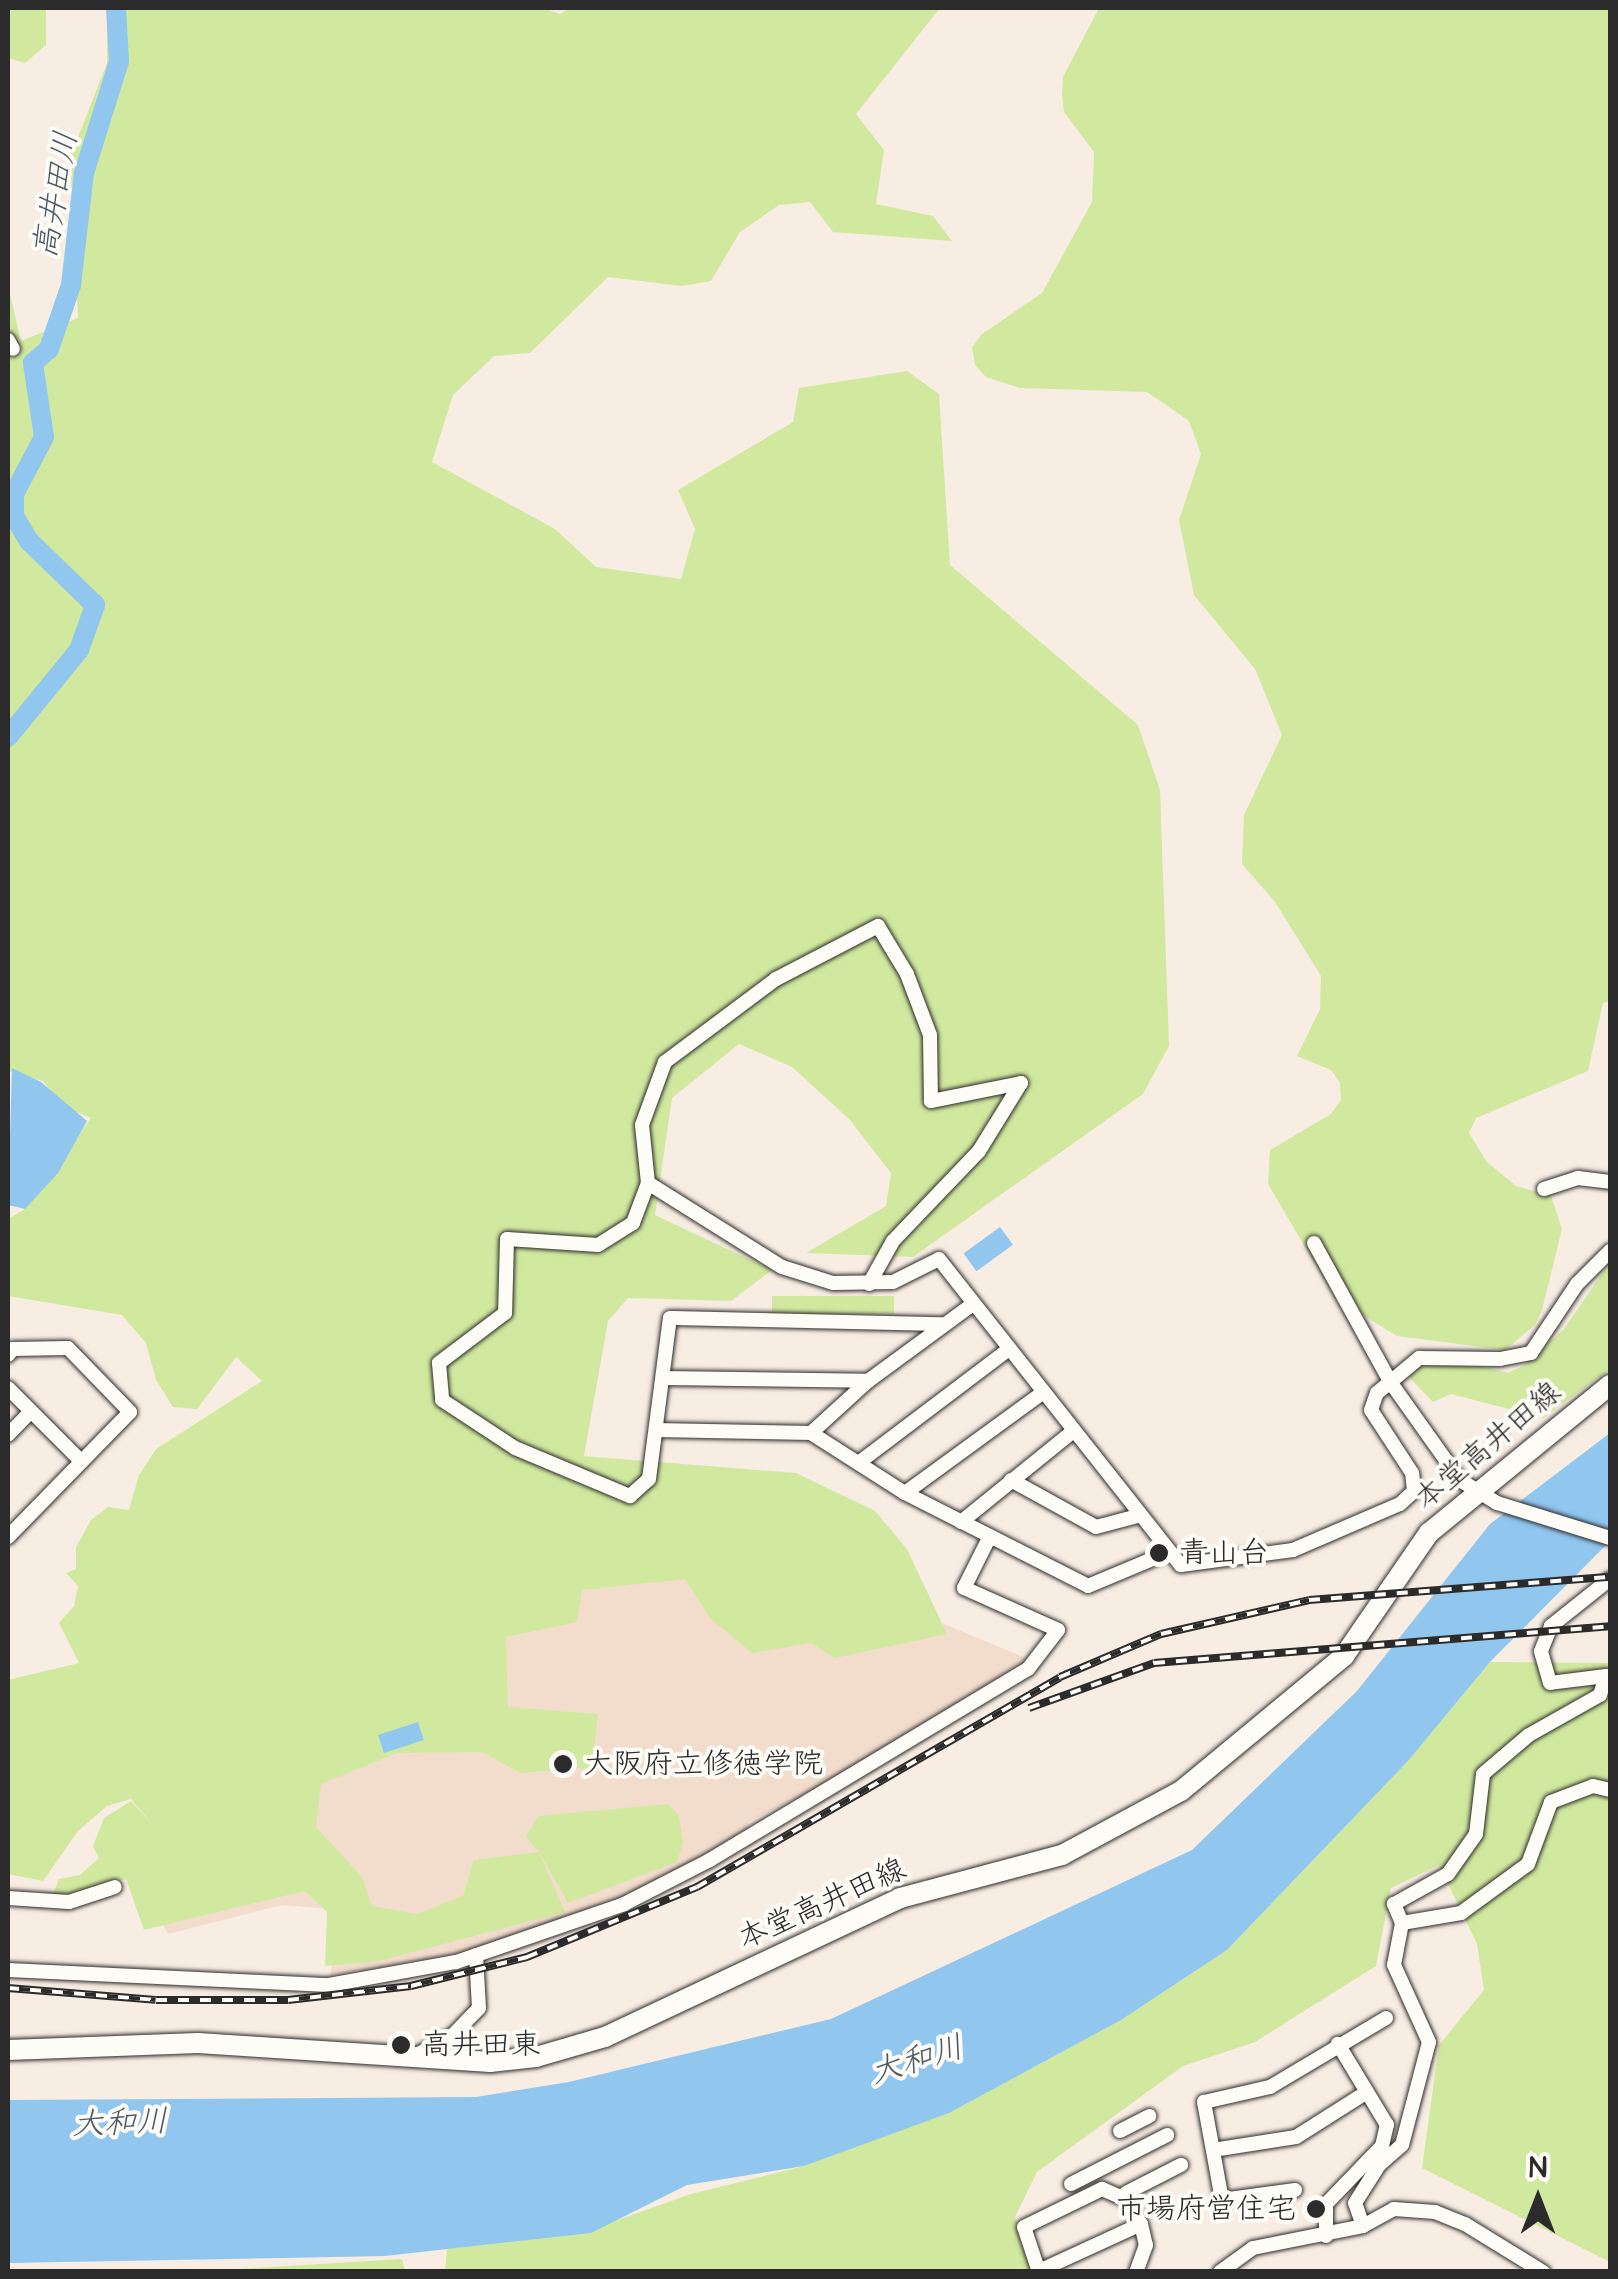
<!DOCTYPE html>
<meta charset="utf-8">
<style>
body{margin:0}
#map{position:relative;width:1618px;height:2279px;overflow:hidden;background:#f8ede3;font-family:"Architects Daughter","Klee One",sans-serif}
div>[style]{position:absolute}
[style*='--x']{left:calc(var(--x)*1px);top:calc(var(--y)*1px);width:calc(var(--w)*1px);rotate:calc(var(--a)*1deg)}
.built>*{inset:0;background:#f2dccc}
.green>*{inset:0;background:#d1e99f;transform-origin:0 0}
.water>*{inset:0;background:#91c6ef;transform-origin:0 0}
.river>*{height:20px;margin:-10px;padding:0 10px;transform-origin:10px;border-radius:10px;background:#91c6ef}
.roads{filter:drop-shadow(0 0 2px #2b2b2b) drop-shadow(0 0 2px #2b2b2b)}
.street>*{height:14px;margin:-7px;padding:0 7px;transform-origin:7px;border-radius:7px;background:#fdfcf7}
.secondary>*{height:20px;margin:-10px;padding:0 10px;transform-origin:10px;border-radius:10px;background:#fdfcf7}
.rail>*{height:8px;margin-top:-4px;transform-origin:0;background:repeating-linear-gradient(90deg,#fdfcf7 0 11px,#2b2b2b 0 22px);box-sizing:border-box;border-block:2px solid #2b2b2b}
.dots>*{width:28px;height:28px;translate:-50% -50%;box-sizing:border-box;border:5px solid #fdfcf7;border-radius:50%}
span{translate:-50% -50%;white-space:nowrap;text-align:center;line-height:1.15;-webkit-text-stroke:8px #fdfcf7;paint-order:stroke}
.street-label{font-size:30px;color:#2b2b2b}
.poi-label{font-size:30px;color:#2b2b2b}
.left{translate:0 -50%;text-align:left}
.right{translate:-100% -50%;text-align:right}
.water-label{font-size:32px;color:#4a5a66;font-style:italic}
.frame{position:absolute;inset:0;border:10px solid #2b2b2b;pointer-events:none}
.north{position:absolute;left:1488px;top:2149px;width:100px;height:100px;-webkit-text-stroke:8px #fdfcf7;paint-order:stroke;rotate:0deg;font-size:28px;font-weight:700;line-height:40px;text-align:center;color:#2b2b2b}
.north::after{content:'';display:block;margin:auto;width:35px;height:45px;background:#2b2b2b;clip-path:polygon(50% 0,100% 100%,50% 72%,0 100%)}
</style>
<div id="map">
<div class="built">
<i style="clip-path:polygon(682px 1567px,920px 1614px,1028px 1659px,832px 1780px,748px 1822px,747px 1837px,633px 1893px,466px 1952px,331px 1975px,333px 1909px,282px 1905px,168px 1934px,138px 1876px,343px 1614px)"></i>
</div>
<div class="green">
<i style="clip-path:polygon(8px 8px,46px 8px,46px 45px,25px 63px,8px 58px)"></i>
<i style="clip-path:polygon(107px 8px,542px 8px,560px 14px,570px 8px,940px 8px,856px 114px,884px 150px,876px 204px,933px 216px,952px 241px,833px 232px,810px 202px,779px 205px,740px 232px,711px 281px,682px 286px,608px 277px,530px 353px,494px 356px,453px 395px,432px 462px,555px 529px,596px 567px,681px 579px,695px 529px,678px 490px,793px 422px,799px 388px,907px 371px,939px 394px,950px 565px,1138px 725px,1160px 790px,1169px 1046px,1143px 1094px,913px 1257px,806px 1253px,886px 1206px,891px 1173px,850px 1120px,792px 1067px,739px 1044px,672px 1098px,655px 1215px,772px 1270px,731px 1301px,628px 1298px,608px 1321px,584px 1456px,796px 1473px,875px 1511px,907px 1549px,947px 1634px,835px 1658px,811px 1643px,752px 1653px,710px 1618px,685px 1579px,582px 1590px,577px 1622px,506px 1637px,508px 1707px,598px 1714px,592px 1767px,520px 1773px,482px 1752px,397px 1753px,321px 1784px,316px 1827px,362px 1877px,372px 1906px,417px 1914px,463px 1896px,474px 1860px,539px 1852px,526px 1837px,538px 1816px,669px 1804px,679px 1816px,683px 1843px,677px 1862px,568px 1903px,539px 1852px,565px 1912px,379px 1961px,325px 1966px,327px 1912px,305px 1891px,144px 1930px,126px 1879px,69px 1900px,51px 1899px,59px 1879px,80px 1875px,99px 1858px,93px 1846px,104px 1818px,131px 1801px,154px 1826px,131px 1799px,107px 1806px,78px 1831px,43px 1881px,8px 1874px,8px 1680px,79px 1663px,59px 1623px,74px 1606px,78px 1586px,66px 1573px,76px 1569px,76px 1547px,91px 1520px,108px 1507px,129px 1510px,139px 1475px,156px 1449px,262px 1381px,236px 1357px,197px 1409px,173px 1407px,156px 1380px,146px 1343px,122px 1315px,8px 1296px,8px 1219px,25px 1209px,91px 1118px,64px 1107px,43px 1081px,8px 1071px,8px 285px,21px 341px,78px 318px,70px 158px,107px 63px)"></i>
<i style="clip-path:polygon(1099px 8px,1610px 8px,1610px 1001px,1603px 1003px,1588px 1071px,1476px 1118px,1469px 1133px,1487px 1162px,1516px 1186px,1551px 1196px,1562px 1229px,1542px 1310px,1535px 1325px,1505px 1350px,1397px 1336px,1335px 1298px,1268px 1184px,1270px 1150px,1331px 1114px,1341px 1100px,1340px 1083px,1331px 1070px,1297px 1056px,1320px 1009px,1321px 976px,1275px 902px,1242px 864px,1244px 815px,1282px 735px,1255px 669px,1194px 595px,1179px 520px,1201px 454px,1189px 421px,1147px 392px,1020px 388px,986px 377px,975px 365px,972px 347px,982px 334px,1042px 293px,1092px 202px,1094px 152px,1064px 112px,1062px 95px,1063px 77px)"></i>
<i style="clip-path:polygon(1610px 1262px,1610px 1369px,1543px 1418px,1451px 1394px,1433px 1402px,1409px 1377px,1421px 1365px,1457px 1360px,1508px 1373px,1523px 1366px,1564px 1329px)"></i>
<i style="left:772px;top:1296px;width:122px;height:18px"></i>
<i style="clip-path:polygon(1490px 1662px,1610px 1663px,1610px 2262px,1422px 2168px,1439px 2045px,1484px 1990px,1477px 1944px,1439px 1865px,1391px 1888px,1376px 1966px,1255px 2042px,1183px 2066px,1037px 2172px,1015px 2217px,1035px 2271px,445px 2272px,447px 2249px,578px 2234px,691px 2194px,804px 2166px,956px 2109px,1121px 2020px,1227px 1950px,1408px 1761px)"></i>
<i style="clip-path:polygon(402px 2259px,405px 2271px,8px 2271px,221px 2270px)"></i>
</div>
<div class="water">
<i style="clip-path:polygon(12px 1068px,41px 1082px,87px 1121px,58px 1173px,25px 1209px,8px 1205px)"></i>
<i style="left:1000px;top:1227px;width:22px;height:45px;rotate:54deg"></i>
<i style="clip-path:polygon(1610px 1433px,1610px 1541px,1490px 1662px,1408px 1761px,1227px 1950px,1121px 2020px,949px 2113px,804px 2166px,687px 2185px,591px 2233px,385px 2256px,8px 2263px,8px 2100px,476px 2097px,569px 2082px,831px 2019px,1192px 1850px,1357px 1691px,1490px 1524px)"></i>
<i style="left:418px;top:1722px;width:19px;height:42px;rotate:72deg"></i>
</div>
<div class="river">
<i style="--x:8;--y:737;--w:112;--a:-50.8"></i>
<i style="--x:79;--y:650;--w:48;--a:-70.4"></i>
<i style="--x:95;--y:605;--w:92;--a:-135.9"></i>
<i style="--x:29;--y:541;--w:29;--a:-121"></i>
<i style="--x:14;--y:516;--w:22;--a:-90"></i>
<i style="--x:14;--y:494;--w:64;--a:-62.2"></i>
<i style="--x:44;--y:437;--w:75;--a:-98.5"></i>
<i style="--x:33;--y:363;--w:21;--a:-41"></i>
<i style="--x:49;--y:349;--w:68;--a:-71"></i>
<i style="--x:71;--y:285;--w:113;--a:-83.4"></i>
<i style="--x:84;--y:173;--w:117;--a:-72.6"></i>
<i style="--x:119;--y:61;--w:53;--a:-93.2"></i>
</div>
<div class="roads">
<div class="street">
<i style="--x:8;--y:340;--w:10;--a:61"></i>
<i style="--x:648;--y:1183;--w:158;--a:32.1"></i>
<i style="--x:782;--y:1267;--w:53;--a:17.4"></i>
<i style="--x:833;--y:1283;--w:60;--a:-1"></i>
<i style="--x:893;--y:1282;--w:51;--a:-26.6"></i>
<i style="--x:939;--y:1259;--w:390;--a:51.7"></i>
<i style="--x:1181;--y:1565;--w:113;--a:-7.6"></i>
<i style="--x:1293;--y:1550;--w:116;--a:-23.3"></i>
<i style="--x:1400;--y:1504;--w:19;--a:-43"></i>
<i style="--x:1414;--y:1491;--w:18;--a:-96"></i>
<i style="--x:1412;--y:1473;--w:75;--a:-123.1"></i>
<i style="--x:1371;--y:1410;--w:18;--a:-71"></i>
<i style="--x:1377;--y:1393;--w:55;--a:-39.8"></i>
<i style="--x:1419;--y:1358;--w:81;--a:0.7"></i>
<i style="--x:1500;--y:1359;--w:32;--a:-11"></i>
<i style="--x:1531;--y:1353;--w:83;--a:-56.3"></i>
<i style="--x:1577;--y:1284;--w:47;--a:-45"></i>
<i style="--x:1544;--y:1189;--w:36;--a:-18"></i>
<i style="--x:1578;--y:1178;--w:32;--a:7"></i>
<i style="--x:1314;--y:1243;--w:160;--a:61.2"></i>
<i style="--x:1391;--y:1383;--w:119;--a:54.6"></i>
<i style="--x:1460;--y:1480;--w:44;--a:31.9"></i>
<i style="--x:1497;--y:1503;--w:118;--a:17.2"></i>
<i style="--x:869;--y:1284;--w:49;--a:-60.8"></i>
<i style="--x:893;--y:1241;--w:124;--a:-46.3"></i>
<i style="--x:979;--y:1151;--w:80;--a:-58.3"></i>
<i style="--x:1021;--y:1083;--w:92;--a:168.7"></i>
<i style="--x:931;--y:1101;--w:66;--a:-90.9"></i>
<i style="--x:930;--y:1035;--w:65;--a:-110.7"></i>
<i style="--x:907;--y:974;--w:56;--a:-121.1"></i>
<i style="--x:878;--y:926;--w:115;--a:152.5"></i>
<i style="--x:776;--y:979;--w:139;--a:143.2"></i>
<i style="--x:665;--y:1062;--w:67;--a:110.1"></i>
<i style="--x:642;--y:1125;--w:58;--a:84.1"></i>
<i style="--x:648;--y:1183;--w:43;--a:110.6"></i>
<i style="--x:633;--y:1223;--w:41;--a:147.8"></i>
<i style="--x:598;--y:1245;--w:91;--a:-176.2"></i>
<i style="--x:507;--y:1239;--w:74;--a:91.5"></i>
<i style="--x:505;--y:1313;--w:83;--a:142.9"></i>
<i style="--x:439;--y:1363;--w:37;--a:85"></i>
<i style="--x:442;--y:1400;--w:87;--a:33.3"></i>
<i style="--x:515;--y:1448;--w:125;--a:22.7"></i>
<i style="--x:630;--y:1496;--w:25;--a:-42"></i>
<i style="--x:649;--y:1479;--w:162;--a:-82.6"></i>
<i style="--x:670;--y:1318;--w:274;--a:1.3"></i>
<i style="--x:8;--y:1355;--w:8;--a:-50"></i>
<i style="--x:13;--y:1349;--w:55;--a:-1"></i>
<i style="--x:68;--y:1348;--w:89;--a:45.9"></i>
<i style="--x:130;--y:1412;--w:175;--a:134.3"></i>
<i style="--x:663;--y:1378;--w:205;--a:0.8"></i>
<i style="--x:8;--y:1388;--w:103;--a:45"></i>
<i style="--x:656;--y:1430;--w:155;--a:1.1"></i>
<i style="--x:811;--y:1433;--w:112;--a:32.6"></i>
<i style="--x:905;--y:1493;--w:205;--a:26.9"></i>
<i style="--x:1088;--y:1586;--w:86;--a:-22.7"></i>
<i style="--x:811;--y:1433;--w:77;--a:-42.4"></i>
<i style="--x:868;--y:1381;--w:130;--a:-36.3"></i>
<i style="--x:8;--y:1435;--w:33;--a:-46"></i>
<i style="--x:861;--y:1461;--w:184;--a:-37.1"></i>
<i style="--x:1011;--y:1480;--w:97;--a:28.9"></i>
<i style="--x:1096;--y:1527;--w:43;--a:-14.7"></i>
<i style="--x:905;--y:1493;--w:170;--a:-36.1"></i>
<i style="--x:961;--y:1522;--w:143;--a:-39"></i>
<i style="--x:8;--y:1898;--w:61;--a:3.8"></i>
<i style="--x:69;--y:1902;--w:48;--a:-18.1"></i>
<i style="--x:1402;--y:1923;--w:60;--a:-9.6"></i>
<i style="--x:1461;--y:1913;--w:83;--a:-36.2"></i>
<i style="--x:1528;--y:1864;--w:66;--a:-69.6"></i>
<i style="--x:1551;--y:1802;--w:45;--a:-20.9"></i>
<i style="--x:1593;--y:1786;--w:17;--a:13"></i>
<i style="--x:8;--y:1970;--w:321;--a:2.7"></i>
<i style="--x:329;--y:1985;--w:129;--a:-10.3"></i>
<i style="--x:456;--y:1962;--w:178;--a:-19"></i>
<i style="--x:624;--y:1904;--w:97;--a:-27.1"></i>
<i style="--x:710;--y:1860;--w:371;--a:-31"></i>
<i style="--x:1028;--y:1669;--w:49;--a:-52.4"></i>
<i style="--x:1058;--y:1630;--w:103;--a:-155.9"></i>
<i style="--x:964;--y:1588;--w:58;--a:-63.4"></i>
<i style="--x:415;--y:2056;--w:43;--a:-28.9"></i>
<i style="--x:453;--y:2035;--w:37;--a:-46"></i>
<i style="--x:479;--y:2008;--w:53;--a:-93.2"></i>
<i style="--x:1120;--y:2131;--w:33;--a:-27"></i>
<i style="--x:1213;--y:2150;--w:84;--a:-8.9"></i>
<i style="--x:1296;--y:2137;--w:84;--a:-32.4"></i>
<i style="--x:1071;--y:2184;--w:108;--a:-27"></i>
<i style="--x:1295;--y:2190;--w:74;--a:172.2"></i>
<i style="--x:1222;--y:2200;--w:100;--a:-100.4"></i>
<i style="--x:1204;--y:2102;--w:68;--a:-12.8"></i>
<i style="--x:1270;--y:2087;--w:135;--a:-30.7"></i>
<i style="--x:1126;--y:2193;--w:62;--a:-27"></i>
<i style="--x:1363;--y:2226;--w:24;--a:-109"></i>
<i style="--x:1355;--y:2203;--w:45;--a:-57.7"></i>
<i style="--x:1379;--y:2165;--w:30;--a:-41"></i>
<i style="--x:1402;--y:2145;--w:106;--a:-75.3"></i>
<i style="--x:1429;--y:2042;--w:85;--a:-114.4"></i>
<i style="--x:1394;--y:1965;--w:43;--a:-79.2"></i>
<i style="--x:1402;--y:1923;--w:21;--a:-113"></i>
<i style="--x:1394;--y:1904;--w:62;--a:-29.1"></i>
<i style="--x:1448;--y:1874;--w:49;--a:-55"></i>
<i style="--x:1476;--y:1834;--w:60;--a:-83.3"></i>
<i style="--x:1483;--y:1774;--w:60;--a:-40.3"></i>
<i style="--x:1529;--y:1735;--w:81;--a:-29.4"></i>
<i style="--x:1600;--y:1695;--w:20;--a:-72"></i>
<i style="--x:1606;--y:1676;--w:56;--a:172.9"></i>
<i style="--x:1550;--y:1683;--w:33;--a:-106"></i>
<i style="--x:1541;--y:1651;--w:27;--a:-68"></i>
<i style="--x:1551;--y:1626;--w:75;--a:-38.5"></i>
<i style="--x:1326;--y:2236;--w:32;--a:-90"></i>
<i style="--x:1326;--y:2204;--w:81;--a:-46"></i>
<i style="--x:1382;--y:2146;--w:22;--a:-77"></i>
<i style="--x:1387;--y:2125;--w:95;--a:-121.2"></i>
<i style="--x:1041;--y:2270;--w:110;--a:-24.7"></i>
<i style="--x:1039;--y:2272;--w:47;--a:-108.4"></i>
<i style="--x:1024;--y:2227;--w:87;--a:-26"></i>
<i style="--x:1102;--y:2189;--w:28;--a:23"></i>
<i style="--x:1128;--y:2200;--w:27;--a:62"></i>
<i style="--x:1141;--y:2224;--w:22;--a:77"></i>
<i style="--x:1146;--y:2245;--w:29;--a:110"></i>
<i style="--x:1220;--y:2272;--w:41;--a:-36"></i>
<i style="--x:1253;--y:2248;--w:112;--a:-11.3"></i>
<i style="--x:1363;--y:2226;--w:35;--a:-29"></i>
<i style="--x:1394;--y:2209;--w:41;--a:4.2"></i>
<i style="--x:1435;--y:2212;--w:32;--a:22"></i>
<i style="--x:1465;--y:2224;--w:92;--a:31.6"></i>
</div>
<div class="secondary">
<i style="--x:8;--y:2050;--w:190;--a:-2.1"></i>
<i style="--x:198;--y:2043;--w:293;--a:3.7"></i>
<i style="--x:490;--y:2062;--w:46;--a:-6.2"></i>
<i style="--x:536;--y:2057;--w:72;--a:-16.2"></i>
<i style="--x:605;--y:2037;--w:326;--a:-25.2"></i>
<i style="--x:900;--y:1898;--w:168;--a:-14.9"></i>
<i style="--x:1062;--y:1855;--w:135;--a:-28.3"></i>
<i style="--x:1181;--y:1791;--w:212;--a:-39.6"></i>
<i style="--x:1344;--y:1656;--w:150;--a:-55.4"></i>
<i style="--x:1429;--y:1533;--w:234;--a:-39.3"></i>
</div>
</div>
<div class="rail">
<i style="--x:1029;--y:1708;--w:133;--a:-19.8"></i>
<i style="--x:1154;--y:1663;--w:457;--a:-4.6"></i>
<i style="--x:8;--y:1988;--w:148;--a:4.6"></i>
<i style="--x:156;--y:2000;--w:132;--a:0"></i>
<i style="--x:288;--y:2000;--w:124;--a:-6.5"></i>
<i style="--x:411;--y:1986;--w:120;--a:-14"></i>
<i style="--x:527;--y:1957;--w:184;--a:-22.4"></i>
<i style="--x:697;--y:1887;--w:419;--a:-30"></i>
<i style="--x:1060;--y:1677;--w:110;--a:-23.1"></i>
<i style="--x:1161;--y:1634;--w:152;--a:-12.9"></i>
<i style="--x:1309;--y:1600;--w:302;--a:-4.4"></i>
</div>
<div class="dots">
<i style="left:1159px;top:1553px;background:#2b2b2b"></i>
<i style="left:563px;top:1764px;background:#2b2b2b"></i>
<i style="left:401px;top:2045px;background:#2b2b2b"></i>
<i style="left:1316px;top:2209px;background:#2b2b2b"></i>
</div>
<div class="street-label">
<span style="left:1488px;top:1446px;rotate:-40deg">本堂高井田線</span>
<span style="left:822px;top:1904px;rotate:-24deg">本堂高井田線</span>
</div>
<div class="poi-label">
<span class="left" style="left:1179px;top:1553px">青山台</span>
<span class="left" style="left:583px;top:1764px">大阪府立修徳学院</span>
<span class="left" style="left:421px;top:2045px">高井田東</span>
<span class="right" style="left:1296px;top:2209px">市場府営住宅</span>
</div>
<div class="water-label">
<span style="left:57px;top:195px;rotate:-80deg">高井田川</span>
<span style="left:917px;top:2061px;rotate:-17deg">大和川</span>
<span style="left:120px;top:2124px;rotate:-2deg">大和川</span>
</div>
<div class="frame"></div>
<div class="north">N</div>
</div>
